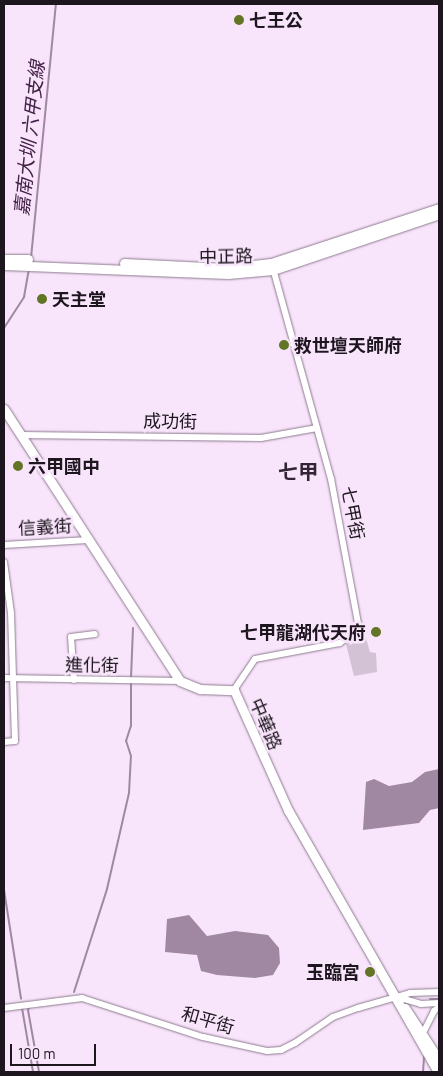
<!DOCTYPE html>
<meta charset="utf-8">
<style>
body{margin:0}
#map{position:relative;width:443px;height:1076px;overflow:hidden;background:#f8e4fb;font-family:Barlow,"Noto Sans TC",sans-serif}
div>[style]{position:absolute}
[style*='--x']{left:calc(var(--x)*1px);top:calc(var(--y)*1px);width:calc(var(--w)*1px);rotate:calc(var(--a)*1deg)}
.green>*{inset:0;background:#d3c2d5}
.water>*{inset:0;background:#a088a3}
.stream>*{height:2px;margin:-1px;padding:0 1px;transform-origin:1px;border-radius:1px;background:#a088a3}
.roads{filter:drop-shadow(0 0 1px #8d7b8f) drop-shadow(0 0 1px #8d7b8f)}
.minor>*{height:6px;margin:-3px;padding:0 3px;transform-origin:3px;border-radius:3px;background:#fff}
.tertiary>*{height:9px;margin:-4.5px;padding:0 4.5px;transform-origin:4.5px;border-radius:4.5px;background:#fff}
.secondary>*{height:9px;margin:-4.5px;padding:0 4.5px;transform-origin:4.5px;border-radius:4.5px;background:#fff}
.dots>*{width:14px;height:14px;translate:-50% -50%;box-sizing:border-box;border:2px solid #f8e4fb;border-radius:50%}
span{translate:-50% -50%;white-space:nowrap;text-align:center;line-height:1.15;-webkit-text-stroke:5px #f8e4fb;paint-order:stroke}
.poi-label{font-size:18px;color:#1d161e;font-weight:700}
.left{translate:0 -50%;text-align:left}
.right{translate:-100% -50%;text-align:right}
.street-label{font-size:18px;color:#1d161e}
.water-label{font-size:19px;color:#442248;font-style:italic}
.quarter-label{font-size:20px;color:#332435;font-weight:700}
.frame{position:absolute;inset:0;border:5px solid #1d161e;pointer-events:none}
.scale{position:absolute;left:10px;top:1044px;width:86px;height:22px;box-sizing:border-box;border:2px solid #1d161e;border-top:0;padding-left:6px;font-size:15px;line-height:18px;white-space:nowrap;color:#1d161e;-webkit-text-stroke:4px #f8e4fb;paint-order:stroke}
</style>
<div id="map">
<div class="green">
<i style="clip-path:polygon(363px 628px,370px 652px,376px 653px,377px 672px,354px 676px,346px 644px,357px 629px)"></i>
</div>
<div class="water">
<i style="clip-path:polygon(439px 769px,439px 808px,430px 810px,419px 823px,363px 830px,366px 782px,374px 779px,389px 786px,412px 782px,425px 772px)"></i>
<i style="clip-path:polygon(189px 915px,207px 936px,235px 931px,268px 935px,279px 948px,280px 963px,273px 975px,255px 978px,217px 975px,201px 971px,197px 955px,165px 952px,167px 919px)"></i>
</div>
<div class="stream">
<i style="--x:31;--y:258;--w:255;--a:-84.4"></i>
<i style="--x:4;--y:328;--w:37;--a:-57"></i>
<i style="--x:24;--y:297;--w:27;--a:-80"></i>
<i style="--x:131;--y:678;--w:50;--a:-87.7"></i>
<i style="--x:4;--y:890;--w:110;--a:81.1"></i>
<i style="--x:74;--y:992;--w:108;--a:-72.2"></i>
<i style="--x:107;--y:889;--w:98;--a:-77.1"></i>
<i style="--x:129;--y:793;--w:37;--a:-87"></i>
<i style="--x:131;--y:756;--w:16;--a:-108"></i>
<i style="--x:126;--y:741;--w:16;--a:-72"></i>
<i style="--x:131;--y:726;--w:43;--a:-90"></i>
<i style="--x:430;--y:999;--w:9;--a:0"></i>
<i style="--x:30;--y:1006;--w:4;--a:117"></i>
<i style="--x:28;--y:1010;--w:63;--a:79.9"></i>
<i style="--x:22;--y:1008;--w:65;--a:80.2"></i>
<i style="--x:423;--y:1072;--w:16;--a:-86"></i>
</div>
<div class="roads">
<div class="minor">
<i style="--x:21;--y:435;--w:240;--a:0.7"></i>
<i style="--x:261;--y:438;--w:57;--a:-10.1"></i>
<i style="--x:4;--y:545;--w:84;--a:-3.4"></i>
<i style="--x:4;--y:562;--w:51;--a:82.2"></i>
<i style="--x:11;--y:613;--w:128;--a:88.2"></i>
<i style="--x:15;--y:741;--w:11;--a:175"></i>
<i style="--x:4;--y:678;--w:176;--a:1"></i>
<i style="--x:74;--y:680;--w:43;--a:-94"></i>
<i style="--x:71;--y:637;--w:24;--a:-7"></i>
<i style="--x:234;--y:690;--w:37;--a:-56"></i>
<i style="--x:255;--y:659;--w:86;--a:-10.7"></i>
<i style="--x:340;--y:643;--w:22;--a:-39"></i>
<i style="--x:357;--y:629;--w:6;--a:-81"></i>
<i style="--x:358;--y:623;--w:147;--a:-100.6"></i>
<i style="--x:331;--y:479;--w:219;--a:-105.4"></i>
<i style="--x:397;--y:997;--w:25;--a:16"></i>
<i style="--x:421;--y:1004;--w:18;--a:-3"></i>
<i style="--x:4;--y:1008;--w:79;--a:-7.3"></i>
<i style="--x:82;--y:998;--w:127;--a:17.9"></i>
<i style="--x:203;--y:1037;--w:66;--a:12.3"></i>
<i style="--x:267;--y:1051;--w:14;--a:-4"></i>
<i style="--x:281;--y:1050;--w:16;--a:-27"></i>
<i style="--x:295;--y:1043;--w:46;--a:-34.4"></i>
<i style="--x:333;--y:1017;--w:27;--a:-20"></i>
<i style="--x:358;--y:1008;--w:54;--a:-16.1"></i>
<i style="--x:410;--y:993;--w:29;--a:-2"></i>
<i style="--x:423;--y:1033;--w:25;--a:-63"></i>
<i style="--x:434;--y:1011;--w:6;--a:-39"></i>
</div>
<div class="tertiary">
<i style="--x:4;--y:409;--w:324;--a:57.1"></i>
<i style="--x:180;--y:681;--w:22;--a:22"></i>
<i style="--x:200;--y:689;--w:34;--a:2"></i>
<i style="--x:234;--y:690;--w:132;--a:65.8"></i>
<i style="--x:288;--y:810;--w:302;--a:60.2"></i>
<i style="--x:405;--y:1008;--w:62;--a:56.8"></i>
</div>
<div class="secondary">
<i style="--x:4;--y:259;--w:24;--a:0"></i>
<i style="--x:124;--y:263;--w:103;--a:2.8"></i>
<i style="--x:227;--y:268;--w:44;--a:-6.5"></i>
<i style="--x:271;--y:263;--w:177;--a:-18.1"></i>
<i style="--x:4;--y:265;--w:224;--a:2.3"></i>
<i style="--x:228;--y:274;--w:45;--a:-5.1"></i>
<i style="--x:273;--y:270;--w:175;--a:-18.6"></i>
</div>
</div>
<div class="dots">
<i style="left:239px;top:20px;background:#617524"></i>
<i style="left:42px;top:299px;background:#617524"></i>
<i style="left:284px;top:345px;background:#617524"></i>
<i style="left:18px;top:466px;background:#617524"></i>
<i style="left:376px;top:632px;background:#617524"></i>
<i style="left:370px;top:972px;background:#617524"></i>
</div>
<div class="poi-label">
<span class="left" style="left:249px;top:20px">七王公</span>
<span class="left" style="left:52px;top:299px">天主堂</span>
<span class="left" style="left:294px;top:345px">救世壇天師府</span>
<span class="left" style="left:28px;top:466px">六甲國中</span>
<span class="right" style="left:366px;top:632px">七甲龍湖代天府</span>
<span class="right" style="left:360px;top:972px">玉臨宮</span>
</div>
<div class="street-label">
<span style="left:226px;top:256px;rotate:-1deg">中正路</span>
<span style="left:170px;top:421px;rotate:1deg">成功街</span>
<span style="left:353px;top:513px;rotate:79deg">七甲街</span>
<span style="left:45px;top:527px;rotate:-3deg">信義街</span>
<span style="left:92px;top:665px;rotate:1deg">進化街</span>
<span style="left:266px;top:724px;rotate:67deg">中華路</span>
<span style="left:208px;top:1020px;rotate:16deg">和平街</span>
</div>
<div class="water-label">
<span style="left:29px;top:138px;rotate:-84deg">嘉南大圳 六甲支線</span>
</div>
<div class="quarter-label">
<span style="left:298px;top:471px">七甲</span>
</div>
<div class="frame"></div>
<div class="scale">100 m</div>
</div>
